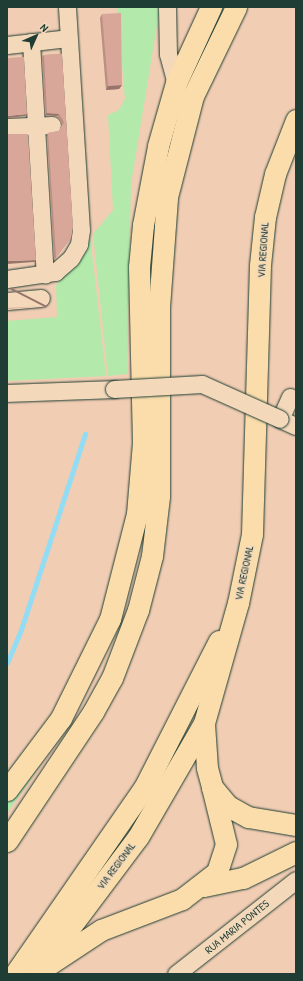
<!DOCTYPE html>
<style>
body{margin:0}
#map{position:relative;width:303px;height:981px;overflow:hidden;background:#f1cdb3;font-family:"Patrick Hand",sans-serif}
div>[style]{position:absolute}
[style*='--x']{left:calc(var(--x)*1px);top:calc(var(--y)*1px);width:calc(var(--w)*1px);rotate:calc(var(--a)*1deg)}
.green>*{inset:0;background:#b3e9ab}
.stream>*{height:4.5px;margin:-2.25px;padding:0 2.25px;transform-origin:2.25px;border-radius:2.25px;background:#93ddf4}
.roads{filter:drop-shadow(0 0 1px #1f3d34) drop-shadow(0 0 1px #1f3d34)}
.minor>*{height:17px;margin:-8.5px;padding:0 8.5px;transform-origin:8.5px;border-radius:8.5px;background:#f3d8ba}
.major>*{height:21px;margin:-10.5px;padding:0 10.5px;transform-origin:10.5px;border-radius:10.5px;background:#faddab}
.bridges{filter:drop-shadow(0 0 1px #1f3d34) drop-shadow(0 0 1px #1f3d34)}
.minor-bridge>*{height:17px;margin:-8.5px;padding:0 8.5px;transform-origin:8.5px;border-radius:8.5px;background:#f3d8ba}
.wall>*{inset:0;background:#ba9084}
.shaded-wall>*{inset:0;background:#97756b;transform-origin:0 0}
.building>*{inset:0;background:#d8a799}
span{translate:-50% -50%;white-space:nowrap;text-align:center;line-height:1.15;-webkit-text-stroke:3px #f3d8ba;paint-order:stroke}
.street-label{font-size:11px;color:#1f3d34}
.frame{position:absolute;inset:0;border:8px solid #1f3d34;pointer-events:none}
.north{position:absolute;left:16px;top:16px;width:40px;height:40px;-webkit-text-stroke:3px #f3d8ba;paint-order:stroke;rotate:45deg;font-size:11px;font-weight:700;line-height:16px;text-align:center;color:#1f3d34}
.north::after{content:'';display:block;margin:auto;width:14px;height:18px;background:#1f3d34;clip-path:polygon(50% 0,100% 100%,50% 72%,0 100%)}
</style>
<div id="map">
<div class="green">
<i style="clip-path:polygon(117px 7px,156px 7px,159px 13px,131px 184px,127px 374px,108px 376px,93px 234px,113px 210px,108px 115px,119px 110px,125px 99px)"></i>
<i style="clip-path:polygon(90px 234px,106px 376px,7px 381px,7px 321px,57px 317px,56px 285px,86px 253px,85px 235px)"></i>
<i style="clip-path:polygon(52px 747px,24px 789px,7px 813px,7px 804px)"></i>
</div>
<div class="stream">
<i style="--x:7;--y:663;--w:36;--a:-67"></i>
<i style="--x:21;--y:630;--w:206;--a:-71.9"></i>
</div>
<div class="roads">
<div class="minor">
<i style="--x:167;--y:7;--w:47;--a:88.8"></i>
<i style="--x:168;--y:54;--w:30;--a:75"></i>
<i style="--x:31;--y:42;--w:233;--a:86.6"></i>
<i style="--x:7;--y:45;--w:61;--a:-6.5"></i>
<i style="--x:7;--y:127;--w:45;--a:-2.5"></i>
<i style="--x:7;--y:279;--w:49;--a:-8.3"></i>
<i style="--x:55;--y:272;--w:21;--a:-41"></i>
<i style="--x:71;--y:258;--w:16;--a:-60"></i>
<i style="--x:79;--y:244;--w:14;--a:-82"></i>
<i style="--x:81;--y:230;--w:223;--a:-93.6"></i>
<i style="--x:7;--y:301;--w:34;--a:-5"></i>
<i style="--x:7;--y:393;--w:107;--a:-2.1"></i>
<i style="--x:290;--y:397;--w:24;--a:114"></i>
<i style="--x:280;--y:419;--w:17;--a:24"></i>
<i style="--x:176;--y:974;--w:152;--a:-38.1"></i>
</div>
<div class="major">
<i style="--x:204;--y:724;--w:44;--a:86.1"></i>
<i style="--x:207;--y:768;--w:20;--a:75"></i>
<i style="--x:212;--y:787;--w:25;--a:50"></i>
<i style="--x:228;--y:806;--w:23;--a:29"></i>
<i style="--x:248;--y:817;--w:49;--a:9.5"></i>
<i style="--x:7;--y:790;--w:90;--a:-53.1"></i>
<i style="--x:61;--y:718;--w:110;--a:-63.7"></i>
<i style="--x:110;--y:619;--w:108;--a:-75.6"></i>
<i style="--x:137;--y:514;--w:71;--a:-85.2"></i>
<i style="--x:143;--y:443;--w:176;--a:-91.3"></i>
<i style="--x:139;--y:267;--w:42;--a:-84.6"></i>
<i style="--x:143;--y:225;--w:80;--a:-79.2"></i>
<i style="--x:158;--y:146;--w:66;--a:-74.1"></i>
<i style="--x:176;--y:83;--w:84;--a:-65.3"></i>
<i style="--x:7;--y:841;--w:155;--a:-56.3"></i>
<i style="--x:93;--y:712;--w:39;--a:-61"></i>
<i style="--x:112;--y:678;--w:73;--a:-69.1"></i>
<i style="--x:138;--y:610;--w:56;--a:-75.5"></i>
<i style="--x:152;--y:556;--w:60;--a:-83.3"></i>
<i style="--x:159;--y:496;--w:189;--a:-90"></i>
<i style="--x:159;--y:307;--w:110;--a:-85.8"></i>
<i style="--x:167;--y:197;--w:104;--a:-75.6"></i>
<i style="--x:193;--y:96;--w:99;--a:-64.2"></i>
<i style="--x:204;--y:886;--w:40;--a:-12"></i>
<i style="--x:243;--y:878;--w:59;--a:-26.1"></i>
<i style="--x:48;--y:965;--w:64;--a:-33.4"></i>
<i style="--x:101;--y:930;--w:87;--a:-20.9"></i>
<i style="--x:182;--y:899;--w:44;--a:-37.6"></i>
<i style="--x:217;--y:872;--w:29;--a:-72"></i>
<i style="--x:226;--y:844;--w:59;--a:-103.8"></i>
<i style="--x:15;--y:974;--w:226;--a:-55.3"></i>
<i style="--x:144;--y:788;--w:165;--a:-63"></i>
<i style="--x:35;--y:974;--w:171;--a:-53.1"></i>
<i style="--x:138;--y:837;--w:132;--a:-59.9"></i>
<i style="--x:204;--y:723;--w:125;--a:-74.2"></i>
<i style="--x:238;--y:603;--w:70;--a:-78.5"></i>
<i style="--x:252;--y:534;--w:269;--a:-88.3"></i>
<i style="--x:260;--y:265;--w:48;--a:-84.1"></i>
<i style="--x:265;--y:217;--w:44;--a:-76.9"></i>
<i style="--x:275;--y:174;--w:58;--a:-68.7"></i>
</div>
</div>
<div class="bridges">
<div class="minor-bridge">
<i style="--x:114;--y:389;--w:88;--a:-3.3"></i>
<i style="--x:202;--y:384;--w:85;--a:24.2"></i>
</div>
</div>
<div class="wall">
<i style="clip-path:polygon(102px 14px,122px 85px,119px 89px,106px 90px,100px 18px)"></i>
<i style="clip-path:polygon(62px 54px,71px 238px,54px 260px,47px 135px,48px 133px,59px 131px,62px 124px,57px 116px,45px 115px,42px 57px,44px 55px)"></i>
</div>
<div class="shaded-wall">
<i style="clip-path:polygon(122px 85px,119px 89px,106px 90px,108px 86px)"></i>
<i style="clip-path:polygon(47px 113px,59px 114px,57px 116px,45px 115px)"></i>
<i style="clip-path:polygon(27px 114px,25px 116px,7px 118px,7px 116px)"></i>
<i style="clip-path:polygon(36px 260px,34px 262px,7px 264px,7px 261px)"></i>
<i style="left:47px;top:306px;width:2px;height:40px;rotate:117deg"></i>
</div>
<div class="building">
<i style="clip-path:polygon(121px 13px,122px 85px,108px 86px,102px 14px)"></i>
<i style="clip-path:polygon(62px 54px,73px 227px,71px 238px,56px 257px,48px 133px,59px 131px,64px 122px,59px 114px,47px 113px,44px 55px)"></i>
<i style="clip-path:polygon(24px 57px,27px 114px,7px 116px,7px 58px)"></i>
<i style="clip-path:polygon(7px 134px,28px 134px,36px 260px,7px 261px)"></i>
<i style="clip-path:polygon(47px 306px,7px 309px,7px 308px)"></i>
</div>
<div class="street-label">
<span style="left:263px;top:250px;rotate:-86deg">VIA REGIONAL</span>
<span style="left:244px;top:573px;rotate:-78deg">VIA REGIONAL</span>
<span style="left:116px;top:866px;rotate:-53deg">VIA REGIONAL</span>
<span style="left:237px;top:927px;rotate:-39deg">RUA MARIA PONTES</span>
</div>
<div class="frame"></div>
<div class="north">N</div>
</div>
